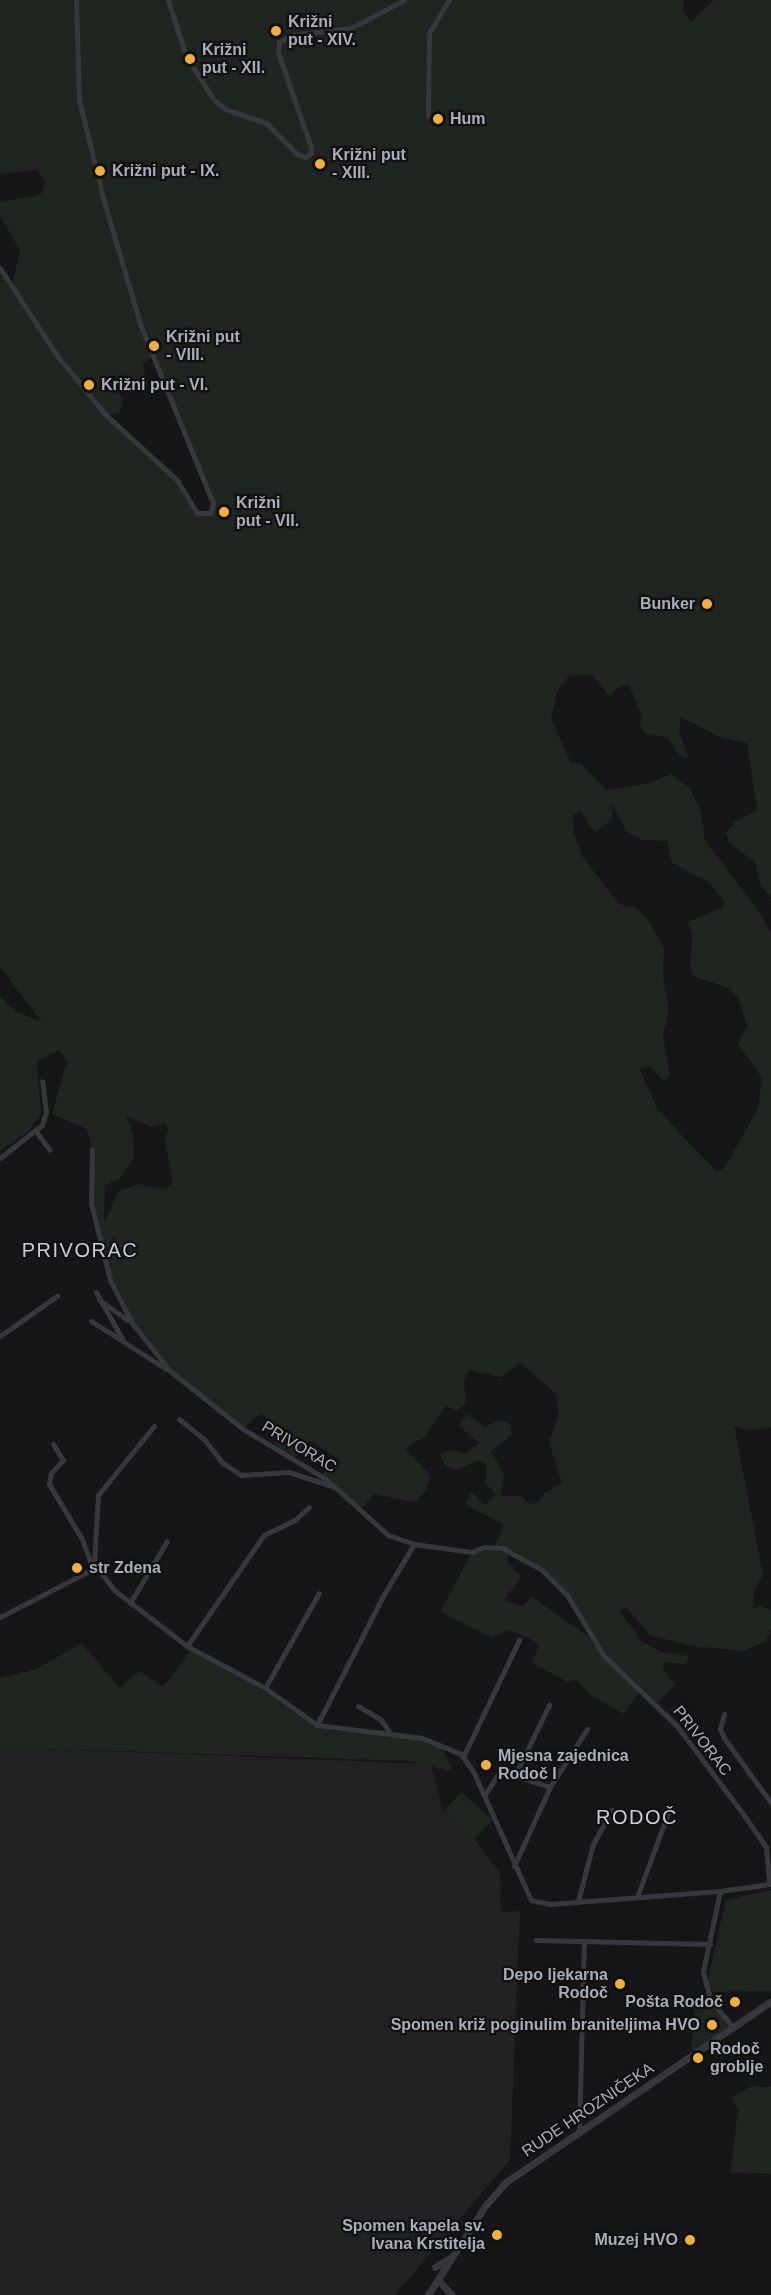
<!DOCTYPE html>
<meta charset="utf-8">
<style>
body{margin:0}
#map{position:relative;width:771px;height:2295px;overflow:hidden;background:#161618;font-family:Helvetica,sans-serif}
div>[style]{position:absolute}
[style*='--x']{left:calc(var(--x)*1px);top:calc(var(--y)*1px);width:calc(var(--w)*1px);rotate:calc(var(--a)*1deg)}
.built>*{inset:0;background:#222225}
.green>*{inset:0;background:#1e261f;transform-origin:0 0}
.minor>*{height:5px;margin:-2.5px;padding:0 2.5px;transform-origin:2.5px;border-radius:2.5px;background:#37383d}
.tertiary>*{height:7px;margin:-3.5px;padding:0 3.5px;transform-origin:3.5px;border-radius:3.5px;background:#37383d}
.dots>*{width:16px;height:16px;translate:-50% -50%;box-sizing:border-box;border:3px solid #111113;border-radius:50%}
span{translate:-50% -50%;white-space:nowrap;text-align:center;line-height:1.15;-webkit-text-stroke:4.5px #111113;paint-order:stroke}
.poi-label{font-size:16px;color:#a8adb8;font-weight:700}
.left{translate:0 -50%;text-align:left}
.right{translate:-100% -50%;text-align:right}
.street-label{font-size:16px;color:#a8adb8}
.quarter-label{font-size:20px;color:#c9ccd4;letter-spacing:1.5px}
</style>
<div id="map">
<div class="built">
<i style="clip-path:polygon(0 1747px,431px 1764px,443px 1812px,477px 1842px,500px 1874px,501px 1912px,520px 1911px,510px 2160px,395px 2295px,0 2295px)"></i>
</div>
<div class="green">
<i style="clip-path:polygon(evenodd,0 0,684px 0,683px 10px,691px 22px,714px 0,771px 0,771px 898px,760px 884px,755px 862px,729px 843px,726px 832px,736px 821px,757px 810px,747px 743px,720px 737px,681px 717px,679px 731px,689px 759px,682px 758px,667px 737px,647px 735px,640px 726px,642px 716px,629px 685px,617px 688px,610px 697px,593px 676px,583px 674px,569px 676px,557px 691px,551px 719px,571px 763px,580px 763px,607px 790px,650px 783px,671px 774px,690px 789px,701px 812px,705px 841px,756px 907px,771px 933px,771px 1427px,749px 1431px,734px 1426px,763px 1574px,754px 1591px,753px 1608px,760px 1606px,771px 1610px,771px 1629px,766px 1641px,744px 1651px,691px 1646px,650px 1635px,627px 1608px,620px 1611px,641px 1641px,662px 1652px,689px 1656px,686px 1664px,664px 1662px,663px 1668px,675px 1685px,656px 1705px,640px 1690px,624px 1714px,589px 1694px,577px 1680px,567px 1682px,532px 1662px,539px 1645px,527px 1637px,507px 1630px,493px 1638px,440px 1612px,472px 1552px,484px 1547px,508px 1554px,507px 1564px,522px 1576px,504px 1600px,523px 1607px,532px 1597px,592px 1639px,557px 1583px,509px 1550px,494px 1548px,504px 1524px,465px 1505px,471px 1492px,485px 1505px,496px 1494px,486px 1484px,486px 1465px,480px 1460px,457px 1470px,446px 1466px,440px 1455px,449px 1450px,465px 1453px,480px 1443px,459px 1426px,467px 1414px,485px 1427px,499px 1420px,511px 1424px,511px 1435px,491px 1452px,504px 1474px,501px 1496px,522px 1496px,529px 1504px,538px 1502px,544px 1493px,562px 1483px,549px 1443px,558px 1416px,557px 1395px,521px 1363px,501px 1377px,469px 1370px,464px 1382px,467px 1402px,456px 1411px,446px 1406px,425px 1436px,405px 1449px,431px 1476px,425px 1492px,415px 1502px,374px 1494px,362px 1508px,321px 1474px,340px 1460px,309px 1440px,294px 1458px,273px 1447px,284px 1431px,261px 1413px,243px 1429px,179px 1380px,132px 1323px,116px 1294px,93px 1217px,92px 1149px,87px 1129px,52px 1114px,67px 1061px,59px 1050px,37px 1061px,41px 1114px,29px 1131px,0 1151px,0 997px,16px 1012px,42px 1022px,0 967px,0 268px,12px 285px,20px 250px,0 216px,0 201px,33px 197px,42px 193px,45px 182px,37px 169px,0 175px,0 0,152px 357px,213px 510px,205px 516px,197px 513px,170px 473px,107px 415px,119px 413px,123px 405px,118px 385px,122px 382px,144px 389px,147px 384px,143px 364px,152px 357px,0 0,612px 804px,627px 832px,642px 840px,667px 841px,672px 863px,710px 883px,725px 903px,722px 908px,688px 922px,692px 935px,690px 967px,693px 976px,729px 988px,738px 997px,747px 1026px,738px 1044px,762px 1078px,758px 1108px,723px 1171px,715px 1170px,657px 1109px,640px 1069px,650px 1066px,663px 1081px,670px 1076px,663px 1034px,669px 1009px,663px 977px,664px 948px,647px 918px,635px 907px,622px 905px,614px 898px,582px 856px,574px 834px,573px 816px,580px 810px,595px 832px,612px 819px,612px 804px,0 0,126px 1116px,152px 1127px,165px 1124px,168px 1128px,165px 1141px,172px 1178px,171px 1186px,163px 1189px,137px 1184px,118px 1192px,104px 1223px,105px 1185px,119px 1180px,134px 1158px,133px 1134px,126px 1116px)"></i>
<i style="clip-path:polygon(81px 1643px,120px 1688px,139px 1671px,163px 1687px,191px 1650px,265px 1692px,311px 1724px,334px 1731px,389px 1734px,442px 1744px,452px 1771px,409px 1761px,0 1747px,0 1678px,37px 1669px)"></i>
<i style="left:461px;top:1792px;width:42px;height:27px;rotate:42deg"></i>
<i style="clip-path:polygon(771px 1890px,771px 1991px,713px 1992px,707px 1983px,726px 1900px)"></i>
<i style="clip-path:polygon(708px 1994px,733px 2027px,696px 2052px,691px 2049px,696px 1999px)"></i>
<i style="clip-path:polygon(752px 2086px,771px 2087px,771px 2174px,730px 2173px,738px 2109px,731px 2098px)"></i>
</div>
<div class="minor">
<i style="--x:168;--y:0;--w:59;--a:72.2"></i>
<i style="--x:186;--y:56;--w:52;--a:57.5"></i>
<i style="--x:214;--y:100;--w:14;--a:39"></i>
<i style="--x:225;--y:109;--w:43;--a:18.9"></i>
<i style="--x:266;--y:123;--w:44;--a:45"></i>
<i style="--x:297;--y:154;--w:9;--a:21"></i>
<i style="--x:305;--y:157;--w:7;--a:-34"></i>
<i style="--x:311;--y:153;--w:6;--a:-90"></i>
<i style="--x:311;--y:147;--w:100;--a:-109.3"></i>
<i style="--x:278;--y:53;--w:11;--a:-85"></i>
<i style="--x:279;--y:42;--w:16;--a:-27"></i>
<i style="--x:293;--y:35;--w:58;--a:-6.9"></i>
<i style="--x:351;--y:28;--w:60;--a:-27.8"></i>
<i style="--x:428;--y:115;--w:82;--a:-89.3"></i>
<i style="--x:429;--y:33;--w:39;--a:-59"></i>
<i style="--x:0;--y:268;--w:106;--a:56.9"></i>
<i style="--x:58;--y:357;--w:75;--a:50.4"></i>
<i style="--x:106;--y:415;--w:96;--a:42.5"></i>
<i style="--x:177;--y:480;--w:39;--a:59"></i>
<i style="--x:197;--y:513;--w:14;--a:0"></i>
<i style="--x:211;--y:513;--w:10;--a:-79"></i>
<i style="--x:213;--y:503;--w:190;--a:-112.2"></i>
<i style="--x:141;--y:327;--w:127;--a:-106.4"></i>
<i style="--x:105;--y:205;--w:108;--a:-103.9"></i>
<i style="--x:79;--y:100;--w:100;--a:-91.7"></i>
<i style="--x:37;--y:1133;--w:21;--a:53"></i>
<i style="--x:92;--y:1149;--w:54;--a:91.1"></i>
<i style="--x:91;--y:1203;--w:79;--a:76.1"></i>
<i style="--x:110;--y:1280;--w:48;--a:62.9"></i>
<i style="--x:132;--y:1323;--w:61;--a:51.6"></i>
<i style="--x:170;--y:1371;--w:93;--a:38.5"></i>
<i style="--x:243;--y:1429;--w:97;--a:31.1"></i>
<i style="--x:326;--y:1479;--w:84;--a:42.1"></i>
<i style="--x:388;--y:1535;--w:28;--a:19"></i>
<i style="--x:414;--y:1544;--w:59;--a:7.9"></i>
<i style="--x:472;--y:1552;--w:13;--a:-23"></i>
<i style="--x:484;--y:1547;--w:18;--a:3"></i>
<i style="--x:502;--y:1548;--w:46;--a:28.8"></i>
<i style="--x:542;--y:1570;--w:35;--a:45"></i>
<i style="--x:567;--y:1595;--w:71;--a:58.8"></i>
<i style="--x:604;--y:1656;--w:101;--a:43.8"></i>
<i style="--x:677;--y:1726;--w:110;--a:53.1"></i>
<i style="--x:743;--y:1814;--w:40;--a:55.1"></i>
<i style="--x:766;--y:1847;--w:37;--a:85"></i>
<i style="--x:0;--y:1158;--w:53;--a:-38.2"></i>
<i style="--x:42;--y:1125;--w:14;--a:-73"></i>
<i style="--x:46;--y:1112;--w:31;--a:-97"></i>
<i style="--x:96;--y:1292;--w:57;--a:60.8"></i>
<i style="--x:124;--y:1342;--w:50;--a:32.7"></i>
<i style="--x:99;--y:1300;--w:35;--a:35"></i>
<i style="--x:91;--y:1321;--w:38;--a:32"></i>
<i style="--x:0;--y:1336;--w:70;--a:-35.1"></i>
<i style="--x:179;--y:1419;--w:32;--a:39"></i>
<i style="--x:204;--y:1439;--w:31;--a:52"></i>
<i style="--x:223;--y:1463;--w:22;--a:34"></i>
<i style="--x:241;--y:1475;--w:48;--a:-3.6"></i>
<i style="--x:289;--y:1472;--w:48;--a:18.1"></i>
<i style="--x:53;--y:1444;--w:19;--a:58"></i>
<i style="--x:63;--y:1460;--w:18;--a:133"></i>
<i style="--x:51;--y:1473;--w:11;--a:100"></i>
<i style="--x:49;--y:1484;--w:64;--a:59"></i>
<i style="--x:82;--y:1539;--w:32;--a:70"></i>
<i style="--x:93;--y:1569;--w:6;--a:9"></i>
<i style="--x:99;--y:1570;--w:25;--a:53"></i>
<i style="--x:114;--y:1590;--w:92;--a:37.5"></i>
<i style="--x:187;--y:1646;--w:89;--a:28.3"></i>
<i style="--x:265;--y:1688;--w:64;--a:35.4"></i>
<i style="--x:317;--y:1725;--w:106;--a:7.1"></i>
<i style="--x:422;--y:1738;--w:42;--a:22.3"></i>
<i style="--x:461;--y:1754;--w:21;--a:55"></i>
<i style="--x:473;--y:1771;--w:141;--a:65.8"></i>
<i style="--x:531;--y:1900;--w:19;--a:12"></i>
<i style="--x:550;--y:1904;--w:170;--a:-4.4"></i>
<i style="--x:720;--y:1891;--w:50;--a:-8"></i>
<i style="--x:94;--y:1564;--w:69;--a:-86.7"></i>
<i style="--x:98;--y:1495;--w:89;--a:-50.9"></i>
<i style="--x:130;--y:1603;--w:72;--a:-59.2"></i>
<i style="--x:0;--y:1617;--w:105;--a:-27.3"></i>
<i style="--x:187;--y:1646;--w:135;--a:-55.3"></i>
<i style="--x:264;--y:1535;--w:34;--a:-26"></i>
<i style="--x:295;--y:1520;--w:19;--a:-43"></i>
<i style="--x:265;--y:1688;--w:109;--a:-60.4"></i>
<i style="--x:358;--y:1706;--w:27;--a:31"></i>
<i style="--x:381;--y:1720;--w:16;--a:55"></i>
<i style="--x:724;--y:1714;--w:16;--a:105"></i>
<i style="--x:720;--y:1729;--w:10;--a:66"></i>
<i style="--x:724;--y:1738;--w:80;--a:54.1"></i>
<i style="--x:317;--y:1725;--w:145;--a:-62.9"></i>
<i style="--x:383;--y:1596;--w:61;--a:-59.2"></i>
<i style="--x:463;--y:1757;--w:130;--a:-64.4"></i>
<i style="--x:516;--y:1773;--w:76;--a:-64.1"></i>
<i style="--x:484;--y:1796;--w:30;--a:-57"></i>
<i style="--x:500;--y:1771;--w:52;--a:17.7"></i>
<i style="--x:514;--y:1866;--w:87;--a:-65.5"></i>
<i style="--x:550;--y:1787;--w:69;--a:-57.5"></i>
<i style="--x:720;--y:1891;--w:83;--a:101.9"></i>
<i style="--x:703;--y:1972;--w:28;--a:75"></i>
<i style="--x:710;--y:1999;--w:36;--a:51"></i>
<i style="--x:637;--y:1897;--w:95;--a:-69.7"></i>
<i style="--x:578;--y:1901;--w:59;--a:-75.3"></i>
<i style="--x:593;--y:1844;--w:39;--a:-61"></i>
<i style="--x:536;--y:1940;--w:174;--a:1.3"></i>
<i style="--x:579;--y:2133;--w:192;--a:-88.5"></i>
</div>
<div class="tertiary">
<i style="--x:435;--y:2267;--w:17;--a:-31"></i>
<i style="--x:439;--y:2281;--w:19;--a:47"></i>
<i style="--x:428;--y:2295;--w:106;--a:-57.4"></i>
<i style="--x:485;--y:2206;--w:32;--a:-49"></i>
<i style="--x:506;--y:2182;--w:321;--a:-34.3"></i>
</div>
<div class="dots">
<i style="left:276px;top:31px;background:#f2b134"></i>
<i style="left:190px;top:59px;background:#f2b134"></i>
<i style="left:438px;top:119px;background:#f2b134"></i>
<i style="left:320px;top:164px;background:#f2b134"></i>
<i style="left:100px;top:171px;background:#f2b134"></i>
<i style="left:154px;top:346px;background:#f2b134"></i>
<i style="left:89px;top:385px;background:#f2b134"></i>
<i style="left:224px;top:512px;background:#f2b134"></i>
<i style="left:707px;top:604px;background:#f2b134"></i>
<i style="left:77px;top:1568px;background:#f2b134"></i>
<i style="left:486px;top:1765px;background:#f2b134"></i>
<i style="left:620px;top:1984px;background:#f2b134"></i>
<i style="left:735px;top:2002px;background:#f2b134"></i>
<i style="left:712px;top:2025px;background:#f2b134"></i>
<i style="left:698px;top:2058px;background:#f2b134"></i>
<i style="left:497px;top:2235px;background:#f2b134"></i>
<i style="left:690px;top:2240px;background:#f2b134"></i>
</div>
<div class="poi-label">
<span class="left" style="left:288px;top:31px">Križni<br>put - XIV.</span>
<span class="left" style="left:202px;top:59px">Križni<br>put - XII.</span>
<span class="left" style="left:450px;top:119px">Hum</span>
<span class="left" style="left:332px;top:164px">Križni put<br>- XIII.</span>
<span class="left" style="left:112px;top:171px">Križni put - IX.</span>
<span class="left" style="left:166px;top:346px">Križni put<br>- VIII.</span>
<span class="left" style="left:101px;top:385px">Križni put - VI.</span>
<span class="left" style="left:236px;top:512px">Križni<br>put - VII.</span>
<span class="right" style="left:695px;top:604px">Bunker</span>
<span class="left" style="left:89px;top:1568px">str Zdena</span>
<span class="left" style="left:498px;top:1765px">Mjesna zajednica<br>Rodoč I</span>
<span class="right" style="left:608px;top:1984px">Depo ljekarna<br>Rodoč</span>
<span class="right" style="left:723px;top:2002px">Pošta Rodoč</span>
<span class="right" style="left:700px;top:2025px">Spomen križ poginulim braniteljima HVO</span>
<span class="left" style="left:710px;top:2058px">Rodoč<br>groblje</span>
<span class="right" style="left:485px;top:2235px">Spomen kapela sv.<br>Ivana Krstitelja</span>
<span class="right" style="left:678px;top:2240px">Muzej HVO</span>
</div>
<div class="street-label">
<span style="left:299px;top:1447px;rotate:31deg">PRIVORAC</span>
<span style="left:702px;top:1741px;rotate:52deg">PRIVORAC</span>
<span style="left:588px;top:2110px;rotate:-34deg">RUDE HROZNIČEKA</span>
</div>
<div class="quarter-label">
<span style="left:80px;top:1250px">PRIVORAC</span>
<span style="left:637px;top:1817px">RODOČ</span>
</div>
</div>
